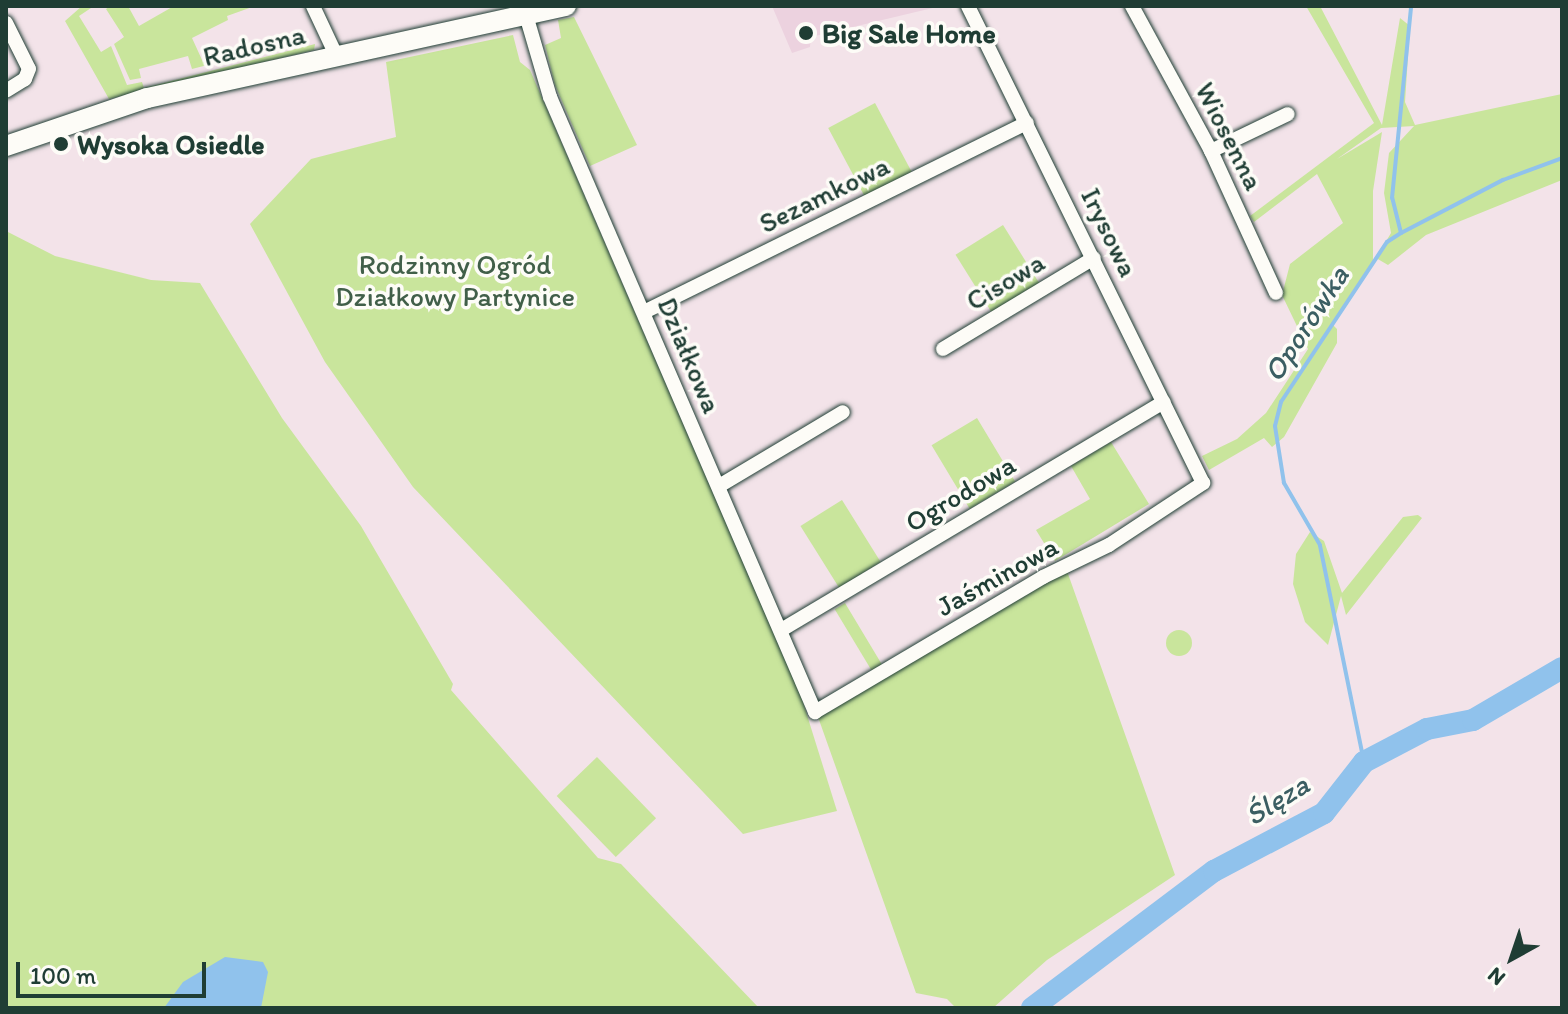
<!DOCTYPE html>
<meta charset="utf-8">
<style>
body{margin:0}
#map{position:relative;width:1568px;height:1014px;overflow:hidden;background:#f3e3e9;font-family:Itim,sans-serif}
div>[style]{position:absolute}
[style*='--x']{left:calc(var(--x)*1px);top:calc(var(--y)*1px);width:calc(var(--w)*1px);rotate:calc(var(--a)*1deg)}
.built>*{inset:0;background:#ecd2df}
.green>*{inset:0;background:#c9e59c;transform-origin:0 0}
.round{border-radius:50%}
.water>*{inset:0;background:#90c2ec}
.stream>*{height:4px;margin:-2px;padding:0 2px;transform-origin:2px;border-radius:2px;background:#90c2ec}
.river>*{height:22px;margin:-11px;padding:0 11px;transform-origin:11px;border-radius:11px;background:#90c2ec}
.roads{filter:drop-shadow(0 0 2px #1f3d34) drop-shadow(0 0 2px #1f3d34)}
.street>*{height:14px;margin:-7px;padding:0 7px;transform-origin:7px;border-radius:7px;background:#fdfcf7}
.secondary>*{height:20px;margin:-10px;padding:0 10px;transform-origin:10px;border-radius:10px;background:#fdfcf7}
.dots>*{width:22px;height:22px;translate:-50% -50%;box-sizing:border-box;border:4px solid #fdfcf7;border-radius:50%}
span{translate:-50% -50%;white-space:nowrap;text-align:center;line-height:1.15;-webkit-text-stroke:7px #fdfcf7;paint-order:stroke}
.poi-label{font-size:28px;color:#1f3d34;font-weight:700}
.left{translate:0 -50%;text-align:left}
.street-label{font-size:28px;color:#1f3d34}
.park-label{font-size:28px;color:#415f49}
.water-label{font-size:30px;color:#3b5e62;font-style:italic}
.frame{position:absolute;inset:0;border:8px solid #1f3d34;pointer-events:none}
.north{position:absolute;left:1472px;top:918px;width:80px;height:80px;-webkit-text-stroke:6px #fdfcf7;paint-order:stroke;rotate:220deg;font-size:22px;font-weight:700;line-height:32px;text-align:center;color:#1f3d34}
.north::after{content:'';display:block;margin:auto;width:28px;height:36px;background:#1f3d34;clip-path:polygon(50% 0,100% 100%,50% 72%,0 100%)}
.scale{position:absolute;left:16px;top:962px;width:190px;height:36px;box-sizing:border-box;border:4px solid #1f3d34;border-top:0;padding-left:10px;font-size:24px;line-height:28px;white-space:nowrap;color:#1f3d34;-webkit-text-stroke:6px #fdfcf7;paint-order:stroke}
</style>
<div id="map">
<div class="built">
<i style="clip-path:polygon(772px 6px,941px 6px,811px 37px,810px 47px,792px 53px)"></i>
</div>
<div class="green">
<i style="clip-path:polygon(82px 6px,94px 6px,79px 16px,101px 52px,111px 46px,127px 85px,142px 82px,144px 88px,315px 44px,314px 50px,109px 99px,65px 21px)"></i>
<i style="clip-path:polygon(110px 6px,128px 6px,139px 26px,174px 6px,255px 6px,227px 16px,228px 20px,192px 38px,203px 62px,215px 57px,223px 61px,192px 69px,188px 56px,139px 69px,141px 78px,130px 80px,114px 44px,124px 37px,106px 9px)"></i>
<i style="clip-path:polygon(1306px 6px,1320px 6px,1382px 125px,1400px 18px,1410px 26px,1405px 102px,1415px 125px,1562px 94px,1562px 180px,1426px 235px,1388px 265px,1376px 258px,1391px 233px,1384px 193px,1389px 153px,1414px 126px,1381px 128px,1337px 159px,1382px 132px,1373px 191px,1373px 262px,1332px 324px,1337px 329px,1337px 343px,1284px 437px,1272px 447px,1264px 438px,1209px 470px,1202px 456px,1237px 439px,1266px 413px,1308px 349px,1282px 295px,1290px 264px,1343px 223px,1317px 174px,1254px 222px,1250px 216px,1374px 123px)"></i>
<i style="clip-path:polygon(574px 17px,637px 145px,590px 166px,555px 85px,545px 45px,561px 38px,558px 20px)"></i>
<i style="clip-path:polygon(513px 35px,520px 62px,530px 70px,802px 699px,837px 811px,743px 834px,413px 487px,325px 362px,250px 224px,311px 159px,396px 137px,386px 62px)"></i>
<i style="left:875px;top:103px;width:78px;height:53px;rotate:62deg"></i>
<i style="left:1003px;top:225px;width:68px;height:56px;rotate:58deg"></i>
<i style="clip-path:polygon(6px 231px,55px 256px,151px 280px,200px 283px,282px 418px,361px 526px,453px 684px,451px 690px,598px 858px,621px 864px,759px 1008px,6px 1008px)"></i>
<i style="left:977px;top:418px;width:74px;height:53px;rotate:59deg"></i>
<i style="clip-path:polygon(1111px 442px,1149px 504px,1055px 561px,1036px 530px,1090px 499px,1071px 466px)"></i>
<i style="left:842px;top:500px;width:73px;height:49px;rotate:58deg"></i>
<i style="clip-path:polygon(1418px 515px,1422px 518px,1346px 615px,1341px 596px,1328px 645px,1305px 622px,1293px 584px,1296px 554px,1310px 532px,1324px 541px,1342px 593px,1403px 517px)"></i>
<i style="clip-path:polygon(1067px 571px,1175px 875px,1047px 960px,993px 1008px,956px 1008px,947px 999px,916px 993px,818px 717px)"></i>
<i style="left:845px;top:603px;width:74px;height:12px;rotate:59deg"></i>
<i class="round" style="left:1166px;top:630px;width:26px;height:26px"></i>
<i style="left:597px;top:757px;width:85px;height:56px;rotate:46deg"></i>
</div>
<div class="water">
<i style="clip-path:polygon(225px 957px,263px 962px,268px 972px,261px 1008px,164px 1008px,183px 982px)"></i>
</div>
<div class="stream">
<i style="--x:1401;--y:233;--w:115;--a:-27.5"></i>
<i style="--x:1503;--y:180;--w:63;--a:-20.4"></i>
<i style="--x:1364;--y:762;--w:221;--a:-101.5"></i>
<i style="--x:1320;--y:545;--w:72;--a:-120.1"></i>
<i style="--x:1284;--y:483;--w:58;--a:-99"></i>
<i style="--x:1275;--y:426;--w:25;--a:-76"></i>
<i style="--x:1281;--y:402;--w:192;--a:-56.5"></i>
<i style="--x:1387;--y:242;--w:17;--a:-33"></i>
<i style="--x:1401;--y:233;--w:36;--a:-104"></i>
<i style="--x:1392;--y:198;--w:193;--a:-84.3"></i>
</div>
<div class="river">
<i style="--x:1032;--y:1008;--w:228;--a:-37"></i>
<i style="--x:1214;--y:871;--w:124;--a:-27.8"></i>
<i style="--x:1324;--y:813;--w:65;--a:-51.9"></i>
<i style="--x:1364;--y:762;--w:71;--a:-27.6"></i>
<i style="--x:1427;--y:729;--w:47;--a:-11.1"></i>
<i style="--x:1473;--y:720;--w:103;--a:-30.3"></i>
</div>
<div class="roads">
<div class="street">
<i style="--x:313;--y:6;--w:54;--a:64.9"></i>
<i style="--x:1132;--y:6;--w:165;--a:61.4"></i>
<i style="--x:1211;--y:151;--w:156;--a:65.4"></i>
<i style="--x:526;--y:15;--w:85;--a:73.7"></i>
<i style="--x:550;--y:97;--w:670;--a:66.69"></i>
<i style="--x:815;--y:712;--w:265;--a:-30.6"></i>
<i style="--x:1043;--y:577;--w:73;--a:-25.9"></i>
<i style="--x:1109;--y:545;--w:113;--a:-33.4"></i>
<i style="--x:1203;--y:483;--w:532;--a:-116.23"></i>
<i style="--x:6;--y:23;--w:51;--a:63.4"></i>
<i style="--x:29;--y:69;--w:11;--a:112"></i>
<i style="--x:25;--y:79;--w:22;--a:148"></i>
<i style="--x:1211;--y:151;--w:85;--a:-25.7"></i>
<i style="--x:644;--y:312;--w:427;--a:-26.3"></i>
<i style="--x:943;--y:349;--w:176;--a:-31.1"></i>
<i style="--x:719;--y:486;--w:144;--a:-30.8"></i>
<i style="--x:783;--y:629;--w:443;--a:-30.8"></i>
</div>
<div class="secondary">
<i style="--x:6;--y:146;--w:149;--a:-18.8"></i>
<i style="--x:147;--y:98;--w:429;--a:-12.4"></i>
</div>
</div>
<div class="dots">
<i style="left:806px;top:33px;background:#1f3d34"></i>
<i style="left:61px;top:144px;background:#1f3d34"></i>
</div>
<div class="poi-label">
<span class="left" style="left:822px;top:33px">Big Sale Home</span>
<span class="left" style="left:77px;top:144px">Wysoka Osiedle</span>
</div>
<div class="street-label">
<span style="left:254px;top:45px;rotate:-13deg">Radosna</span>
<span style="left:1230px;top:136px;rotate:63deg">Wiosenna</span>
<span style="left:824px;top:194px;rotate:-26deg">Sezamkowa</span>
<span style="left:1110px;top:232px;rotate:64deg">Irysowa</span>
<span style="left:1005px;top:281px;rotate:-31deg">Cisowa</span>
<span style="left:690px;top:355px;rotate:67deg">Działkowa</span>
<span style="left:960px;top:493px;rotate:-31deg">Ogrodowa</span>
<span style="left:997px;top:576px;rotate:-29deg">Jaśminowa</span>
</div>
<div class="park-label">
<span style="left:455px;top:280px">Rodzinny Ogród<br>Działkowy Partynice</span>
</div>
<div class="water-label">
<span style="left:1306px;top:324px;rotate:-57deg">Oporówka</span>
<span style="left:1277px;top:800px;rotate:-32deg">Ślęza</span>
</div>
<div class="frame"></div>
<div class="north">N</div>
<div class="scale">100 m</div>
</div>
